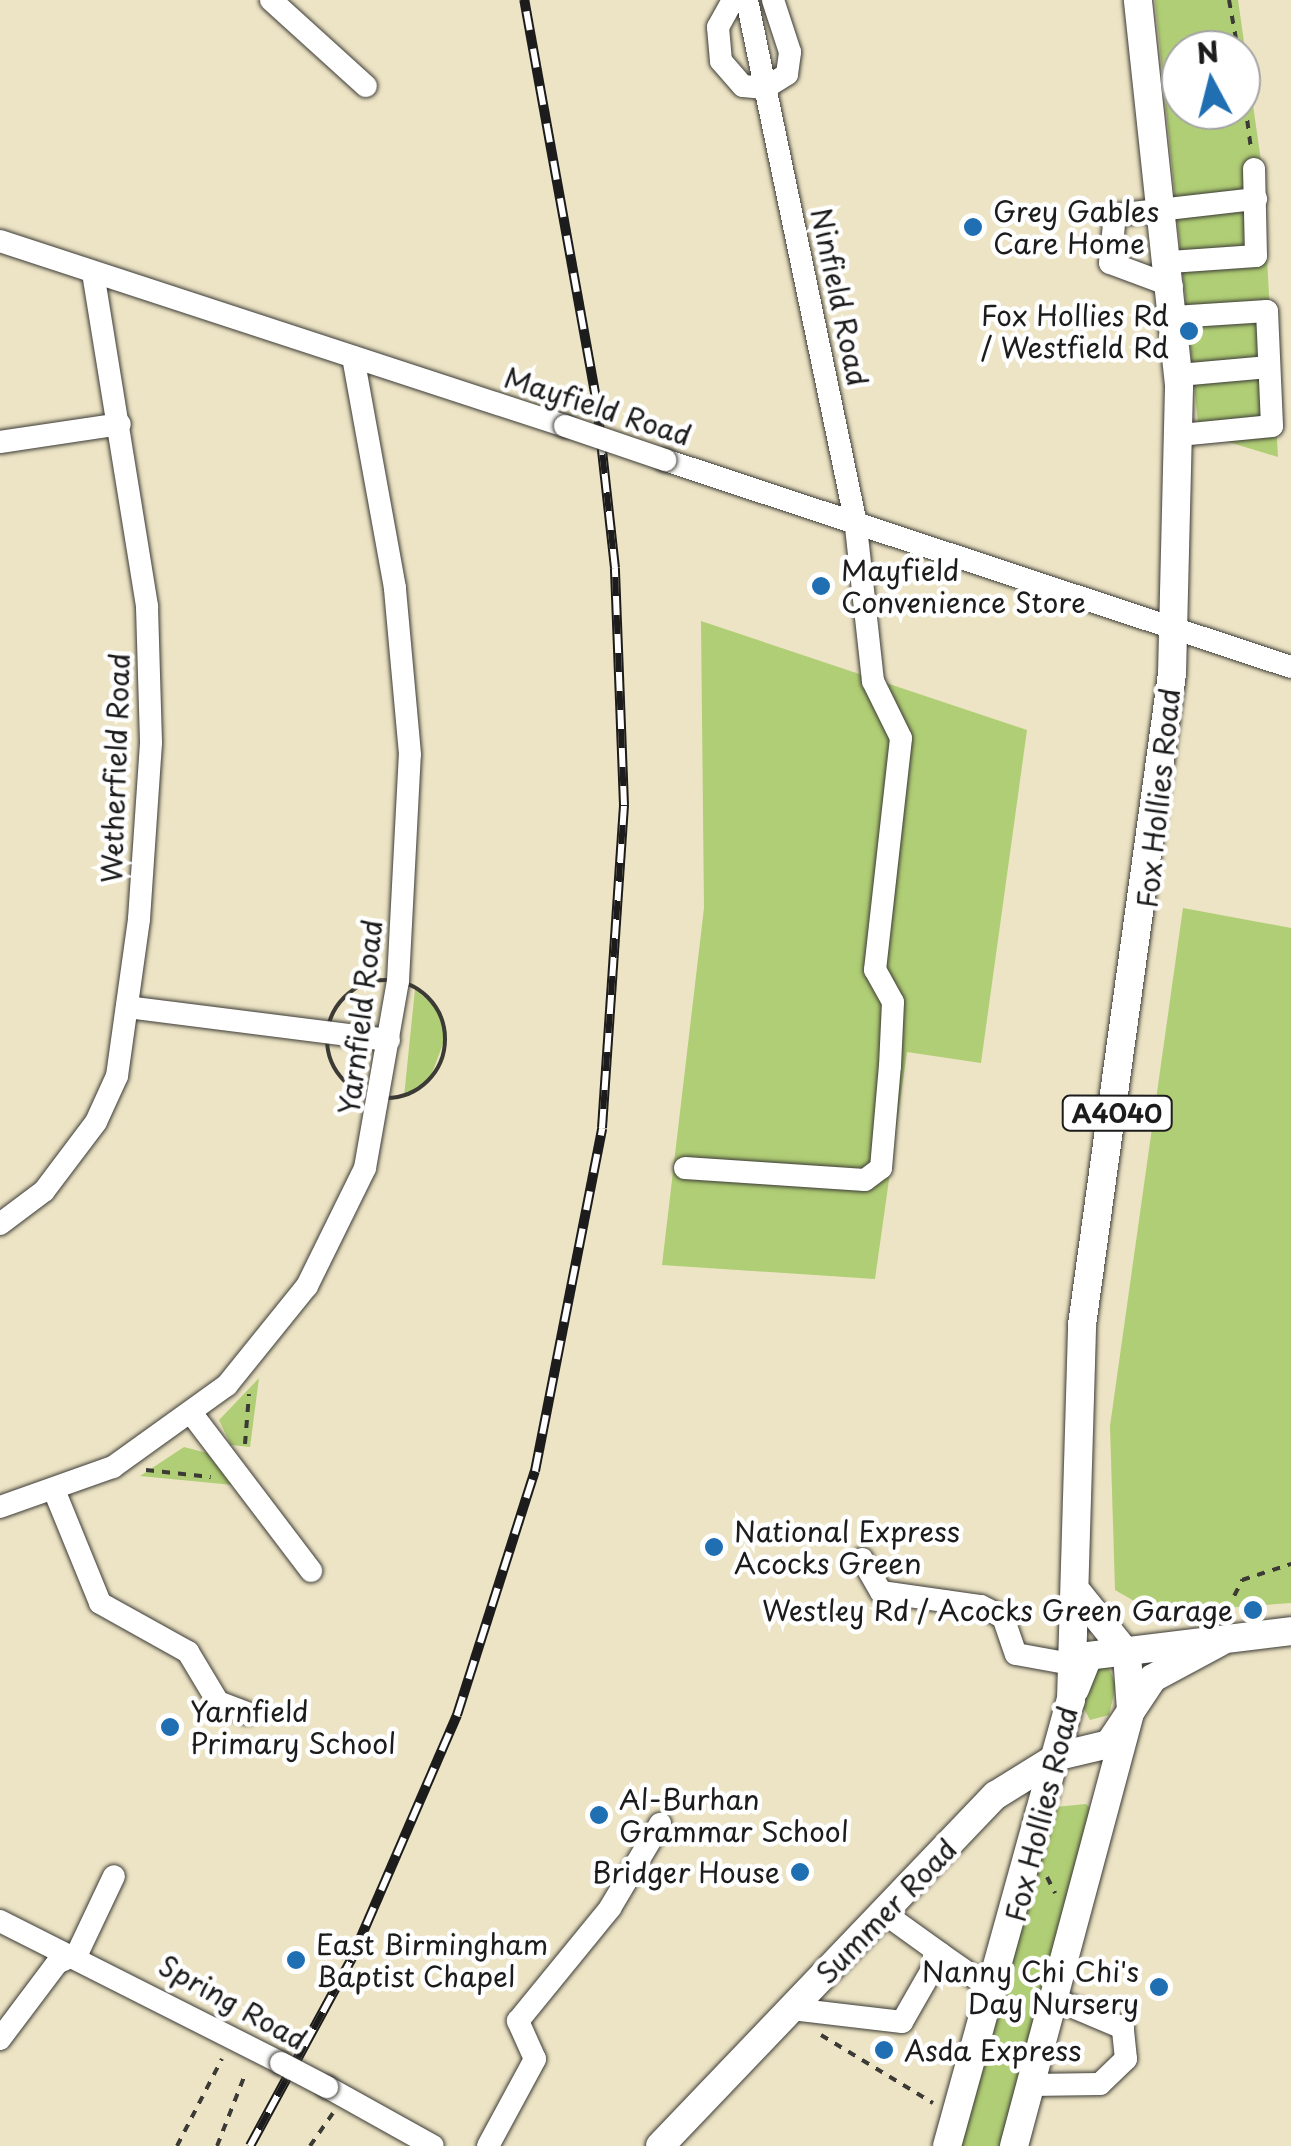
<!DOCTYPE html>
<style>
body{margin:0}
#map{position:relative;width:1291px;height:2146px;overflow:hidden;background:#ede4c5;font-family:"Playpen Sans",sans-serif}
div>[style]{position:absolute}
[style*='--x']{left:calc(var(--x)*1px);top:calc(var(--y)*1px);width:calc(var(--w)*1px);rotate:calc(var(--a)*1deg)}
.green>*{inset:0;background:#b0ce75}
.path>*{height:4px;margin-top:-2px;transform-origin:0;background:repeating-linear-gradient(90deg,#3b3a35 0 8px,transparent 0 16px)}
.path>.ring{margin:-2px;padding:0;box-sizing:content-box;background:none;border:4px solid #3b3a35;border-radius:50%}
.roads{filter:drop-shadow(0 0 2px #3b3a35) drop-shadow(0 0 2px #3b3a35)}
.minor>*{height:22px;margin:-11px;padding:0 11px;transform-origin:11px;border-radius:11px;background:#fff}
.major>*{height:28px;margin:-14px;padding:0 14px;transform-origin:14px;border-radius:14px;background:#fff}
.rail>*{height:10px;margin-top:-5px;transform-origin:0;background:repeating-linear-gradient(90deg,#fff 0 19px,#1c1c1c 0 38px);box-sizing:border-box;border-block:2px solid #1c1c1c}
.bridges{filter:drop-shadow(0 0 2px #3b3a35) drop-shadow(0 0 2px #3b3a35)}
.minor-bridge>*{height:22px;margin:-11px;padding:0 11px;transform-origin:11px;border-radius:11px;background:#fff}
.dots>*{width:28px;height:28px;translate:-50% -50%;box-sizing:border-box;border:5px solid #fff;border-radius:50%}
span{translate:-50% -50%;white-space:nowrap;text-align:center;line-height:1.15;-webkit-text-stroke:9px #fff;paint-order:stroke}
.shield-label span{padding:2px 8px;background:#fff;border:2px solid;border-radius:8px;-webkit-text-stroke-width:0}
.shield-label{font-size:25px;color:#1c1c1c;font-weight:700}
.poi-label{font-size:28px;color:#1c1c1c}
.left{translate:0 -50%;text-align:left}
.right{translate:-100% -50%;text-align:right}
.street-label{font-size:28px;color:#1c1c1c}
.north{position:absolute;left:1161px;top:30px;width:100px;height:100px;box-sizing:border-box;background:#fff;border:2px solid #a4a4a4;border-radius:50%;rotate:353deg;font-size:28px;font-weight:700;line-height:40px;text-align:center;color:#1c1c1c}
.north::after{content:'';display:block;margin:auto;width:35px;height:45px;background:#1f6fb2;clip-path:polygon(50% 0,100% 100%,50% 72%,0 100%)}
</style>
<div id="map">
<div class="green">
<i style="clip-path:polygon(evenodd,1155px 0,1238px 0,1262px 168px,1278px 457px,1199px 433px,1155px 0,1181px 50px,1241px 50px,1241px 110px,1181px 110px,1181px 50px)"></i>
<i style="clip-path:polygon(701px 621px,1027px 730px,981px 1063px,907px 1052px,875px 1279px,662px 1265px,704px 908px)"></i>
<i style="clip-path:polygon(1183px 908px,1291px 928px,1291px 1603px,1155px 1613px,1115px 1590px,1110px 1426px)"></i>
<i style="clip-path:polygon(415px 989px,441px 1012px,447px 1033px,431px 1076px,404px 1097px)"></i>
<i style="clip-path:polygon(259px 1378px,250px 1447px,231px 1445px,219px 1420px)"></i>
<i style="clip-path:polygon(184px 1447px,207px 1453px,233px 1485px,140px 1476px)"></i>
<i style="clip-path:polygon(1108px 1666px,1116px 1685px,1109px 1715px,1090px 1720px,1083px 1707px,1090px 1669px)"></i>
<i style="clip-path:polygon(1086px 1804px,1094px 1812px,1001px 2146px,960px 2146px,1055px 1807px)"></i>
</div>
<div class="path">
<i style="--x:1229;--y:0;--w:51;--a:79.8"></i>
<i style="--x:1241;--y:73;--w:77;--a:82.5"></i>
<i class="ring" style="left:327px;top:980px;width:114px;height:114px"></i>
<i style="--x:245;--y:1444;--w:50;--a:-85.4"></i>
<i style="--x:146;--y:1470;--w:65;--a:6.1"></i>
<i style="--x:1227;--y:1610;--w:34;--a:-63"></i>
<i style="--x:1242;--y:1580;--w:52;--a:-18.1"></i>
<i style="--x:1047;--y:1877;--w:18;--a:63"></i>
<i style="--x:821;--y:2035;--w:131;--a:31.3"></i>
<i style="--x:177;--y:2146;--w:98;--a:-62.7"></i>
<i style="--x:217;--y:2146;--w:79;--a:-68.6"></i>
<i style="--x:310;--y:2146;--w:40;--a:-55.1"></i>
</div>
<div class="roads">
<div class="minor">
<i style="--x:271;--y:0;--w:128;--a:42.2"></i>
<i style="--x:733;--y:0;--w:31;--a:119"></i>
<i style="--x:718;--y:27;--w:34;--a:85"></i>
<i style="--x:721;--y:61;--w:33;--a:49"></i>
<i style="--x:743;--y:86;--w:22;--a:5"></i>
<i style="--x:765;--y:88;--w:26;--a:-32"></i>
<i style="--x:787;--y:74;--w:22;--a:-82"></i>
<i style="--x:790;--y:52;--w:55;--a:-108.1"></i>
<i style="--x:0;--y:241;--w:595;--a:18.13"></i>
<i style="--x:1170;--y:262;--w:86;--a:-4"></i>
<i style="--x:1256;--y:256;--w:87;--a:-91.3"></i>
<i style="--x:1172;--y:286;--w:66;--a:-159.6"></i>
<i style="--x:1110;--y:263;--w:48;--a:-84.1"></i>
<i style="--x:1115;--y:215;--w:142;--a:-6.5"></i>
<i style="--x:1174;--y:317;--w:93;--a:-3.7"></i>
<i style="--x:1267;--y:311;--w:115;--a:87.5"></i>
<i style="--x:1272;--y:426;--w:91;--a:174.4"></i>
<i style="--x:1179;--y:375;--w:90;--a:-5.1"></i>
<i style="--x:0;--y:442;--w:121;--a:-8.5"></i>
<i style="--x:665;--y:460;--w:659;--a:18.3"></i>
<i style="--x:127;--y:1007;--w:264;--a:7.2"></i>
<i style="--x:685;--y:1168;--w:180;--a:3.8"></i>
<i style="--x:865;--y:1180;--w:20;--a:-37"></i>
<i style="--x:881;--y:1168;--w:102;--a:-85"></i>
<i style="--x:890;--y:1066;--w:64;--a:-87.3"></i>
<i style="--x:893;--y:1002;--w:37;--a:-119"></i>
<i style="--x:875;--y:970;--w:233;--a:-83.6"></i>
<i style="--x:901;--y:738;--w:64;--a:-116.2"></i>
<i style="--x:873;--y:681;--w:163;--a:-96.3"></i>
<i style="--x:855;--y:519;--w:530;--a:-101.76"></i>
<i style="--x:0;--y:1224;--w:55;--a:-36.9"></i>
<i style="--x:44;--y:1191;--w:86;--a:-53"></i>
<i style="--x:96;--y:1122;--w:51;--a:-65.5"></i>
<i style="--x:117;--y:1076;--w:159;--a:-82"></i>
<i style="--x:139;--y:919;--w:177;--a:-86.1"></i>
<i style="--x:151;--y:742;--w:136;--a:-91.7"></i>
<i style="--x:147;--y:606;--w:337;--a:-99.2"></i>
<i style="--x:192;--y:1414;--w:197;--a:52.8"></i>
<i style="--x:54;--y:1490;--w:122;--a:67.8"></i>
<i style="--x:100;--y:1603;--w:101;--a:29.1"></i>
<i style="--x:188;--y:1652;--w:58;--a:59"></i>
<i style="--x:218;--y:1702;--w:31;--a:21"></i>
<i style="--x:0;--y:1507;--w:120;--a:-19.5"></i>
<i style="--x:113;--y:1467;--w:140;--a:-35.7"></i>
<i style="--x:227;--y:1385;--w:127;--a:-51.1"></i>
<i style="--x:307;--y:1286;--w:131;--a:-63.8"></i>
<i style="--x:365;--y:1168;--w:190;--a:-80"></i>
<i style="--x:398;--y:981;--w:227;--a:-87"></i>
<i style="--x:410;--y:754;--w:167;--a:-95.2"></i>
<i style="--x:395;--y:588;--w:235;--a:-100.3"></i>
<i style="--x:862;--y:1559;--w:38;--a:60"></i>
<i style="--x:881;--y:1592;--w:101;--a:8"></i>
<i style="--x:981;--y:1606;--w:25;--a:27"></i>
<i style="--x:1003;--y:1617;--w:39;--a:71"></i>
<i style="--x:1016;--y:1654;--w:56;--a:10.3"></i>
<i style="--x:0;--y:1921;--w:315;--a:26.8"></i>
<i style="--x:941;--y:1954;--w:65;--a:34.9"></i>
<i style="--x:792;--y:2009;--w:111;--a:6.7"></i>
<i style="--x:902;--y:2022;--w:78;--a:-60.2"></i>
<i style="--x:941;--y:1954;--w:70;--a:-144.3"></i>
<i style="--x:0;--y:2039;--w:95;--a:-53.1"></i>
<i style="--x:57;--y:1963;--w:22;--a:-24"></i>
<i style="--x:77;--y:1954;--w:86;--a:-64.6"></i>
<i style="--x:1031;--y:2085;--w:69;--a:-0.8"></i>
<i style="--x:1100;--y:2084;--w:36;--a:-44"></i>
<i style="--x:1126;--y:2059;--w:31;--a:-96"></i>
<i style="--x:1123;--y:2028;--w:75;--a:-157.2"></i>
<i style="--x:327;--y:2087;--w:121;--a:29.1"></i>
<i style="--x:488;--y:2146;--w:99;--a:-61.6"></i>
<i style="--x:535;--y:2059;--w:42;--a:-114.1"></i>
<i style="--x:518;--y:2021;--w:146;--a:-50.8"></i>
<i style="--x:610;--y:1908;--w:98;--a:-59.2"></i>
</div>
<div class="major">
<i style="--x:1075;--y:1689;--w:35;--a:-68"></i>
<i style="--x:1088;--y:1656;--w:205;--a:-7"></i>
<i style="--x:660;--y:2146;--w:486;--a:-46.3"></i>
<i style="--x:996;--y:1795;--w:74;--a:-31.8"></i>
<i style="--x:1059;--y:1756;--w:51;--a:-13.5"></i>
<i style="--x:1109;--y:1744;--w:79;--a:-56.3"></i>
<i style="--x:1153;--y:1678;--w:76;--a:-28.2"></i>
<i style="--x:947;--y:2146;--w:463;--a:-74.5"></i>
<i style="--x:1071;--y:1700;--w:375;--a:-88.3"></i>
<i style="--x:1082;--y:1325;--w:657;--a:-82.13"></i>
<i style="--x:1172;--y:674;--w:289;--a:-88.6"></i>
<i style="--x:1179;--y:385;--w:387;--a:-96.1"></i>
<i style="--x:1014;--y:2146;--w:451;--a:-75"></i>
<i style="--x:1131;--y:1710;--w:56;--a:-94.1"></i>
<i style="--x:1127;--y:1654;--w:77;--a:-128.7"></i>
</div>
</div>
<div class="rail">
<i style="--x:250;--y:2146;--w:212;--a:-61.5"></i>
<i style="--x:351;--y:1960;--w:267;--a:-66.6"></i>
<i style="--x:457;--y:1715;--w:256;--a:-72.3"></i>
<i style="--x:535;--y:1471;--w:349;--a:-78.9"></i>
<i style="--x:602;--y:1128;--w:324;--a:-86.1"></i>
<i style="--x:624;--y:805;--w:237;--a:-92.2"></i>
<i style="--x:615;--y:568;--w:165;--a:-96.3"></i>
<i style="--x:597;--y:404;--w:411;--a:-100.2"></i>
</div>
<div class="bridges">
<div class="minor-bridge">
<i style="--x:565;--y:426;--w:106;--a:18.8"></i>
<i style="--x:281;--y:2063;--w:52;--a:27.6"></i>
</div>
</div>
<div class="dots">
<i style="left:973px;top:227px;background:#1f6fb2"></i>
<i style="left:1189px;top:331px;background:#1f6fb2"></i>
<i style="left:821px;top:586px;background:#1f6fb2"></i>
<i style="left:714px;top:1547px;background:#1f6fb2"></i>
<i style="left:1253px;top:1610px;background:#1f6fb2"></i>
<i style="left:170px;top:1727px;background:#1f6fb2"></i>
<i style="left:599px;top:1815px;background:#1f6fb2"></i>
<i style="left:800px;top:1872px;background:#1f6fb2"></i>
<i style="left:296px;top:1960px;background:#1f6fb2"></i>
<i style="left:1159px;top:1987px;background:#1f6fb2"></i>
<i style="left:884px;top:2050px;background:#1f6fb2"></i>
</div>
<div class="shield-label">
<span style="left:1117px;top:1113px">A4040</span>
</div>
<div class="poi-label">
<span class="left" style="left:993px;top:227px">Grey Gables<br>Care Home</span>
<span class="right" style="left:1169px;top:331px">Fox Hollies Rd<br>/ Westfield Rd</span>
<span class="left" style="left:841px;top:586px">Mayfield<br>Convenience Store</span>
<span class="left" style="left:734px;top:1547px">National Express<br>Acocks Green</span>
<span class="right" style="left:1233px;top:1610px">Westley Rd / Acocks Green Garage</span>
<span class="left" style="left:190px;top:1727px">Yarnfield<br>Primary School</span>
<span class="left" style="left:619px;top:1815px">Al-Burhan<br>Grammar School</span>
<span class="right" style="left:780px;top:1872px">Bridger House</span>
<span class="left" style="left:316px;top:1960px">East Birmingham<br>Baptist Chapel</span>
<span class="right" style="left:1139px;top:1987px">Nanny Chi Chi's<br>Day Nursery</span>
<span class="left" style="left:904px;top:2050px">Asda Express</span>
</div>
<div class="street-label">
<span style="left:840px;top:297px;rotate:78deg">Ninfield Road</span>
<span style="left:598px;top:406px;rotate:18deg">Mayfield Road</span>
<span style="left:115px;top:768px;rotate:-88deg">Wetherfield Road</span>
<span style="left:1158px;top:798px;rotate:-84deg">Fox Hollies Road</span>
<span style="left:360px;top:1017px;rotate:-83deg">Yarnfield Road</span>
<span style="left:1041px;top:1814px;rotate:-76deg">Fox Hollies Road</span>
<span style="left:886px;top:1911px;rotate:-46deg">Summer Road</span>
<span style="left:233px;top:2002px;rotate:29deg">Spring Road</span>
</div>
<div class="north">N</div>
</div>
